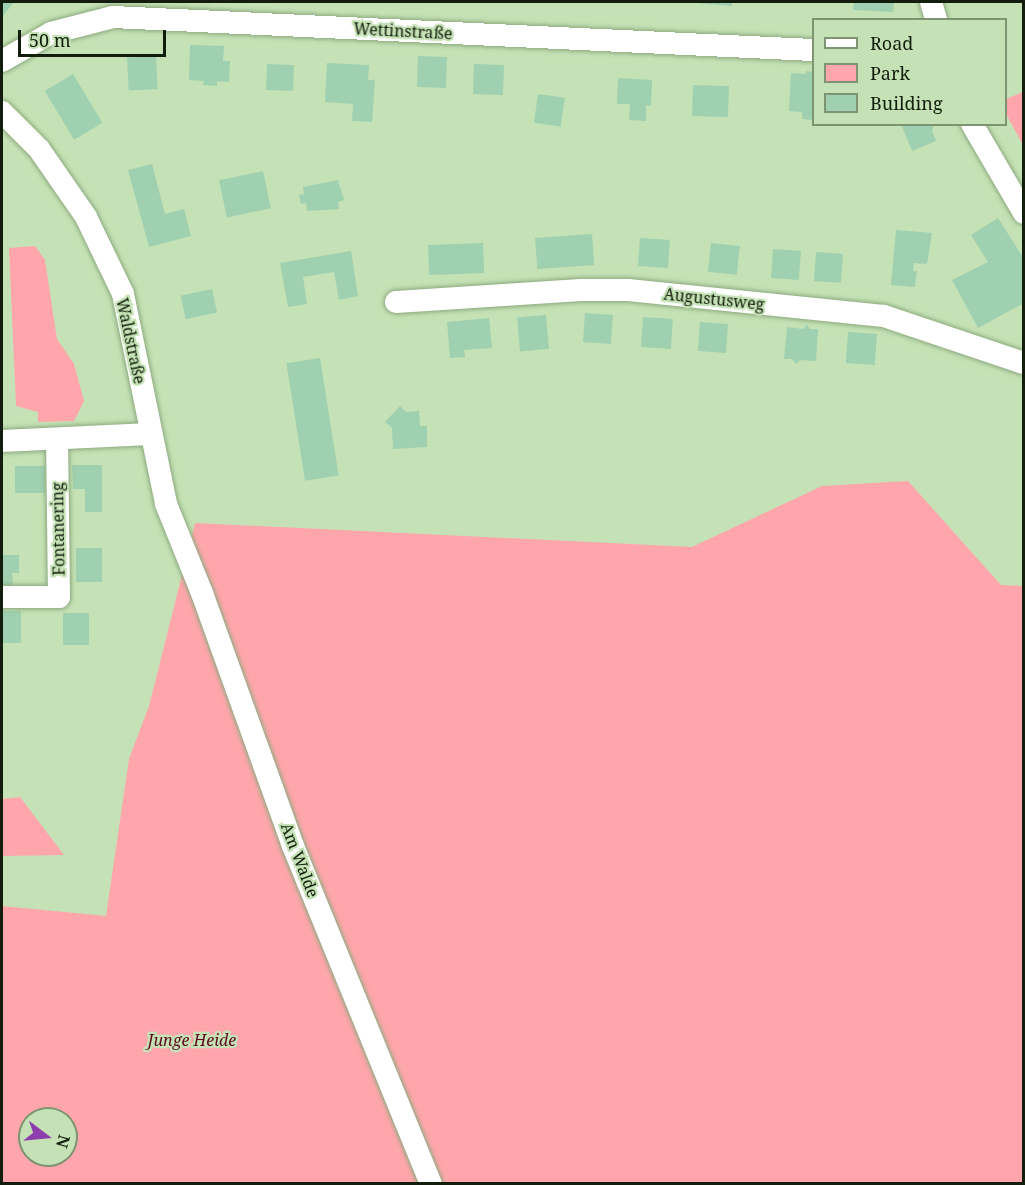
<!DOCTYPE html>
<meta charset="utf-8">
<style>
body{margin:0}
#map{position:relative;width:1025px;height:1185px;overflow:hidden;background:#c4e2b5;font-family:"Noto Serif",serif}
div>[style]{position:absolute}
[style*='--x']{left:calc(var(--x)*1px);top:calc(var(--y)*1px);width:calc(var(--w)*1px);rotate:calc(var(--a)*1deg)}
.green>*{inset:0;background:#ffa6ac}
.building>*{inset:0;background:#9fd0af;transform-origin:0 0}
.roads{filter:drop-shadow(0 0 2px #8daa7f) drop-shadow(0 0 2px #8daa7f)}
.minor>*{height:22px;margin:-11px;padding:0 11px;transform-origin:11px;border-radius:11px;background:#fff}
span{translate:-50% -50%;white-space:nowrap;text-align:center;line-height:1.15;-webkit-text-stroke:4.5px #c4e2b5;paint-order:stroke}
.street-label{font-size:16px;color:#131d0d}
.park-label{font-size:16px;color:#5f091e;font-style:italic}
.frame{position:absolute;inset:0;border:3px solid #131d0d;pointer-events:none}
.legend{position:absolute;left:812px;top:18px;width:195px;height:108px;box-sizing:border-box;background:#c4e2b5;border:2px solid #7d9372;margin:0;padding:8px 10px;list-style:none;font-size:18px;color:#131d0d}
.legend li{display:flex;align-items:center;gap:12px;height:30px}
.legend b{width:30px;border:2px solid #7d9372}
.north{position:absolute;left:18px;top:1107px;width:60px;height:60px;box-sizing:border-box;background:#c4e2b5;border:2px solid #7d9372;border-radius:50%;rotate:106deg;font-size:16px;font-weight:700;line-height:24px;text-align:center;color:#131d0d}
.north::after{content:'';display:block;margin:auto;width:21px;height:27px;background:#8e3ead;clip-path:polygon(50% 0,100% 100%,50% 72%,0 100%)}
.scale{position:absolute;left:18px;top:30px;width:148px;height:27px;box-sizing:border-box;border:3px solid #131d0d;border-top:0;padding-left:8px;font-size:18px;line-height:21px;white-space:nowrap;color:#131d0d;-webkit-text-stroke:4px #c4e2b5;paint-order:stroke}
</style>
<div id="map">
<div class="green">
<i style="clip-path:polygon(1023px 92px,1024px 92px,1023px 145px,1006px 114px,1006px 99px)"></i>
<i style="clip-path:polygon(35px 246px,45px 260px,57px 339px,74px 364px,84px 401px,74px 421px,38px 422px,38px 412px,16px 406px,9px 248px)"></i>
<i style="clip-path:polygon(evenodd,908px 481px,1001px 585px,1023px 586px,1023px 1183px,2px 1183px,2px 906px,106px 916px,129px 759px,149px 706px,195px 523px,692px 547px,822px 486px,908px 481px,30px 1119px,66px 1119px,66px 1155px,30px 1155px,30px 1119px)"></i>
<i style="clip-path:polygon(20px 797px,64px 855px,2px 856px,2px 799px)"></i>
</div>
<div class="building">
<i style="clip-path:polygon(2px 2px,14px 2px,2px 17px)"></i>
<i style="clip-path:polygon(694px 2px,732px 2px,732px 6px,694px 3px)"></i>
<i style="clip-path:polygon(854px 2px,894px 2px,893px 12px,853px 10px)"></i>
<i style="clip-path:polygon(190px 45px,224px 46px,223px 61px,230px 61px,229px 82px,217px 81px,217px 86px,203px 85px,204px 81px,189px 80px)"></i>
<i style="left:156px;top:56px;width:33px;height:29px;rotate:87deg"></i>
<i style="left:418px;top:56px;width:29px;height:31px;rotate:2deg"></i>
<i style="clip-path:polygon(327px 63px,369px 65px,368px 80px,375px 80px,372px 122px,352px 121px,353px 104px,325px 102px)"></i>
<i style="left:267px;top:64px;width:27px;height:26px;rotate:2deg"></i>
<i style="left:474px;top:64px;width:30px;height:30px;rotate:2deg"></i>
<i style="clip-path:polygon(806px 71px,814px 72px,814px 120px,802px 119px,802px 112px,789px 111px,791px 73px,806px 74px)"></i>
<i style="left:73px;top:74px;width:57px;height:33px;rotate:59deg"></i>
<i style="clip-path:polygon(618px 78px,652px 80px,651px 106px,646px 105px,646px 121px,629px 120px,630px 104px,617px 104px)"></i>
<i style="left:693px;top:85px;width:36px;height:31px;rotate:2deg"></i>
<i style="left:538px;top:94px;width:27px;height:29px;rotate:8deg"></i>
<i style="clip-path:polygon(901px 124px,934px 124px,932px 131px,936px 141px,912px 151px)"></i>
<i style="clip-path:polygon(152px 164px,165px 214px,184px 209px,191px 236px,149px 247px,128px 170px)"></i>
<i style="left:263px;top:171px;width:38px;height:45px;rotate:78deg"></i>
<i style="clip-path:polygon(338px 180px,344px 200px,338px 202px,339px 209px,307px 211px,306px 203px,301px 204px,299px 195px,304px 194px,303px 187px)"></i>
<i style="clip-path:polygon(998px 218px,1024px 259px,1024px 303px,978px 328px,952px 280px,988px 262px,971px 235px)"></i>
<i style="clip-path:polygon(896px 230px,932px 233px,927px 264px,914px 263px,913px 271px,917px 271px,915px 287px,891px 285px)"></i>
<i style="left:592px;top:234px;width:31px;height:57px;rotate:86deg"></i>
<i style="left:640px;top:238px;width:30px;height:28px;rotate:4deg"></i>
<i style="left:483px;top:243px;width:30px;height:55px;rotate:88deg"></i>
<i style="left:711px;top:243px;width:29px;height:29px;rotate:6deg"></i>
<i style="left:773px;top:249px;width:28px;height:29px;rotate:4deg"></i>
<i style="clip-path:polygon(351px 251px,358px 296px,339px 300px,334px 272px,303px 277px,307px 304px,288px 307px,280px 263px)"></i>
<i style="left:816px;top:252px;width:27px;height:29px;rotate:4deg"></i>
<i style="left:212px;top:289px;width:24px;height:32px;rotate:78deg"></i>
<i style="left:585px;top:313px;width:28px;height:29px;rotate:4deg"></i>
<i style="left:546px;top:315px;width:34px;height:29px;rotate:85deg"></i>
<i style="left:643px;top:317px;width:30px;height:30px;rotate:4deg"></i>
<i style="clip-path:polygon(489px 318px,492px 348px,464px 350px,465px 357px,450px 358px,447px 322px)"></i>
<i style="left:700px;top:322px;width:28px;height:29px;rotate:4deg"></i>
<i style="clip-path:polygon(807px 325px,810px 329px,818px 329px,816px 361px,800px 360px,796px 364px,792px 359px,784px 359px,787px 327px,803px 329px)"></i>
<i style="left:848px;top:332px;width:29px;height:31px;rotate:4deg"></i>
<i style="left:320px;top:358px;width:119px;height:34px;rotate:81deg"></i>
<i style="clip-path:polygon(400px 406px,406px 412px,419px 411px,420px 426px,427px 426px,427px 447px,393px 449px,392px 428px,385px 422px)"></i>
<i style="clip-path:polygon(72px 465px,102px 465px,102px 512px,85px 512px,85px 489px,73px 489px)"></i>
<i style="left:15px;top:466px;width:30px;height:27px"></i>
<i style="left:76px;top:548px;width:26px;height:34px"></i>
<i style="clip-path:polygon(2px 555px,19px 555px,19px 573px,12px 573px,13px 585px,2px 585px)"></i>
<i style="left:2px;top:611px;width:19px;height:32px"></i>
<i style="left:63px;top:613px;width:26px;height:32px"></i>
</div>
<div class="roads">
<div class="minor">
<i style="--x:931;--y:2;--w:19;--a:74"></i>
<i style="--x:2;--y:61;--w:56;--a:-29.7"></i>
<i style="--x:51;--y:33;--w:64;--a:-14.5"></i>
<i style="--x:113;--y:17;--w:702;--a:2.7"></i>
<i style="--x:2;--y:112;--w:52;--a:45"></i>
<i style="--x:39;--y:149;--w:83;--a:55.3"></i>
<i style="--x:86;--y:217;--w:85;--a:64.3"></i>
<i style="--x:123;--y:294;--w:214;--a:78.4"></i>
<i style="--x:166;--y:504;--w:96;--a:68"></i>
<i style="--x:202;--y:593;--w:269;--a:70.2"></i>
<i style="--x:293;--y:846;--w:365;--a:67.8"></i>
<i style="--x:972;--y:124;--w:103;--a:59.7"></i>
<i style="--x:396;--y:302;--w:185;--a:-3.7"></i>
<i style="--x:581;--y:290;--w:47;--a:0"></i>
<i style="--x:628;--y:290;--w:257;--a:5.8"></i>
<i style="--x:884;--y:316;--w:148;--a:18.6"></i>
<i style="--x:2;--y:441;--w:148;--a:-2.7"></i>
<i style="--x:2;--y:597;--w:57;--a:0"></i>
<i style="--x:59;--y:597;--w:157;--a:-90.7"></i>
</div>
</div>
<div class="street-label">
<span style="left:403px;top:31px;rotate:3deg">Wettinstraße</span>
<span style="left:714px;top:299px;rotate:6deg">Augustusweg</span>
<span style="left:131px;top:341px;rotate:78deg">Waldstraße</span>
<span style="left:58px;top:529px;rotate:-91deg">Fontanering</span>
<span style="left:300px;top:860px;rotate:69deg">Am Walde</span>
</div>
<div class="park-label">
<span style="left:192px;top:1040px">Junge Heide</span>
</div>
<div class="frame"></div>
<ul class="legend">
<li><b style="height:8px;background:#fff"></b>Road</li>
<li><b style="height:16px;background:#ffa6ac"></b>Park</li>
<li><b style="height:16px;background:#9fd0af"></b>Building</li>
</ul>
<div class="north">N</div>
<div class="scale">50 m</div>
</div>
